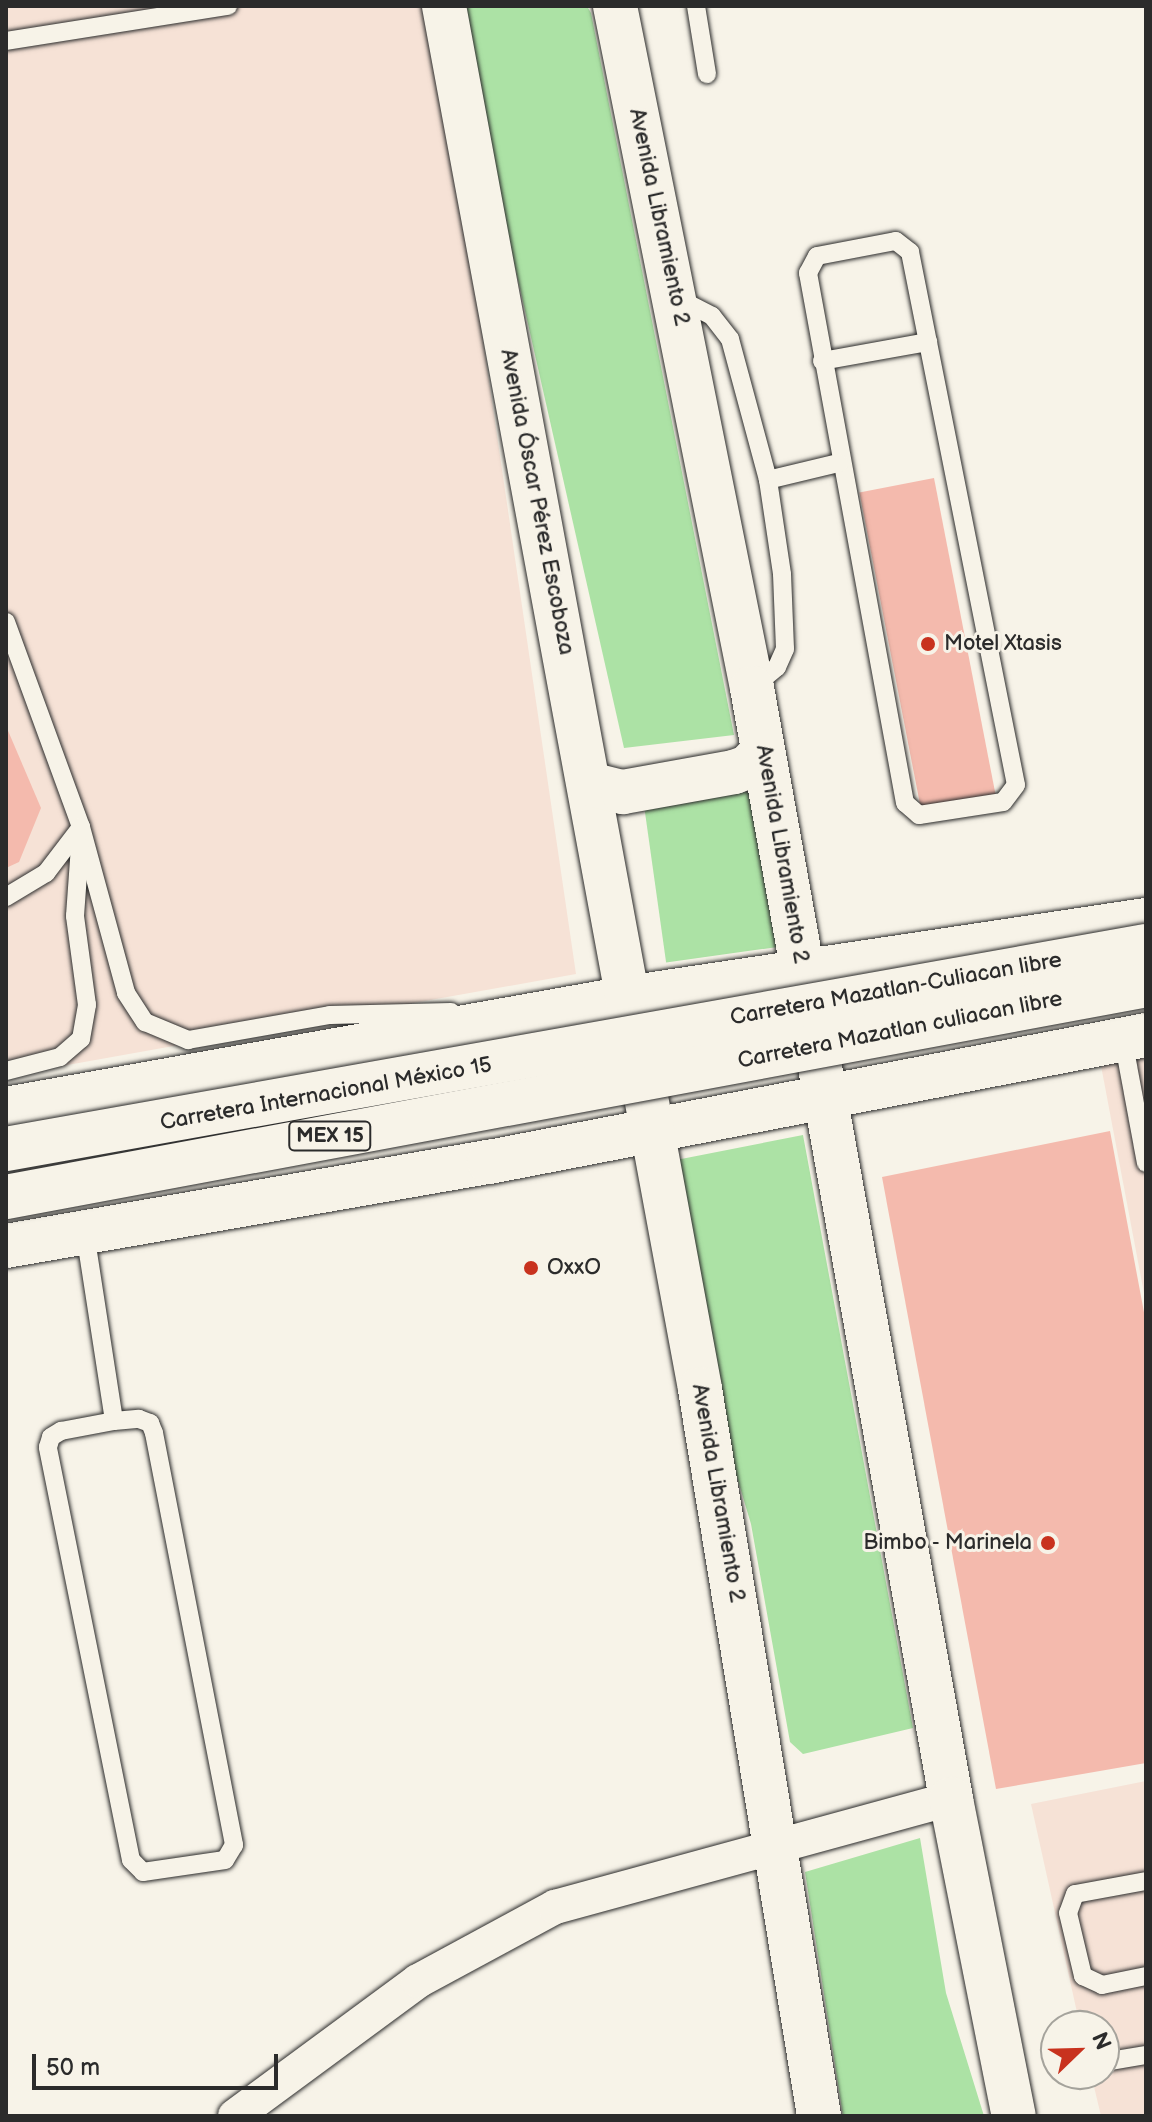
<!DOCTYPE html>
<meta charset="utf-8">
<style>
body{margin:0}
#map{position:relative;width:1152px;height:2122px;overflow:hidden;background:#f7f3e8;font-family:"Balsamiq Sans",sans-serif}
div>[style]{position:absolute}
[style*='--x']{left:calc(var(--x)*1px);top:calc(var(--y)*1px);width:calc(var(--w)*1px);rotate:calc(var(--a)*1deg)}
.built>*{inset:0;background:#f6e2d6}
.green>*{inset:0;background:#ace2a5;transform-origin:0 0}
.building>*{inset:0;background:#f4baad;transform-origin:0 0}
.roads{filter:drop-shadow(0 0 2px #2b2b2b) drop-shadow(0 0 2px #2b2b2b)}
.lane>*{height:18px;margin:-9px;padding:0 9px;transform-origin:9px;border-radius:9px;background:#f7f3e8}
.street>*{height:34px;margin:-17px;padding:0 17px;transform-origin:17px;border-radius:17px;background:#f7f3e8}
.secondary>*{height:44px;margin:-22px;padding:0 22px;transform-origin:22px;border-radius:22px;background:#f7f3e8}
.primary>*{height:44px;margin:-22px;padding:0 22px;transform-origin:22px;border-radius:22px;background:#f7f3e8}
.bridges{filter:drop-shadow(0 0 2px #2b2b2b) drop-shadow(0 0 2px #2b2b2b)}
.highway-bridge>*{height:44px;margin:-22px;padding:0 22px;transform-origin:22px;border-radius:22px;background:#f7f3e8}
.dots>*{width:22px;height:22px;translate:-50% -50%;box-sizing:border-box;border:4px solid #f7f3e8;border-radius:50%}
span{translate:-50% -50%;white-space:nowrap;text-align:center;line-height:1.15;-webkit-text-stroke:6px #f7f3e8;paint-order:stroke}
.shield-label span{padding:2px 6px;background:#f7f3e8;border:2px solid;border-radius:6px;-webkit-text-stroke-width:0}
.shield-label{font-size:20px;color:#2b2b2b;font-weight:700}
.street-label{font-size:22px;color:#2b2b2b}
.poi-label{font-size:22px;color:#2b2b2b}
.left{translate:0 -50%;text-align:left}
.right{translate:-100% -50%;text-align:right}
.frame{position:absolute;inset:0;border:8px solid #2b2b2b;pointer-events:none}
.north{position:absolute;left:1040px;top:2010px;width:80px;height:80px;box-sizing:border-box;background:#f7f3e8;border:2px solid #a5a39c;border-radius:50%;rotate:67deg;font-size:22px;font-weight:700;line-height:32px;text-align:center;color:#2b2b2b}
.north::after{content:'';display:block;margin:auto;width:28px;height:36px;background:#c8321e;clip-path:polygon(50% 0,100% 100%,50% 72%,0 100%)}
.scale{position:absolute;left:32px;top:2054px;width:246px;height:36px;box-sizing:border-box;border:4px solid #2b2b2b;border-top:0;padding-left:10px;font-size:24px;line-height:28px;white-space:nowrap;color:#2b2b2b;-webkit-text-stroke:6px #f7f3e8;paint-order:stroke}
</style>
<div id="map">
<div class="built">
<i style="clip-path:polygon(6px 6px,434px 6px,576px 974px,6px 1076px)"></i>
<i style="clip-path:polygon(1146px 1050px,1146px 1304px,1099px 1055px)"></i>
<i style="clip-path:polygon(1146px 1781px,1146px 2116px,1101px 2116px,1091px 2074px,1104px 2074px,1104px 2026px,1080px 2026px,1031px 1804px)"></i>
</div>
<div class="green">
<i style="clip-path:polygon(456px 6px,587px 6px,591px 13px,734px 735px,624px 748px)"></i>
<i style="left:759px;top:790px;width:158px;height:116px;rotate:82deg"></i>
<i style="clip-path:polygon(803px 1135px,913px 1728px,803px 1754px,790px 1742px,751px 1524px,727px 1444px,671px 1161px)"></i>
<i style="clip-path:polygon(920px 1838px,946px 1993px,984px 2116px,843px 2116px,805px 1872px)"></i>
</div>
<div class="building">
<i style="left:934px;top:478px;width:322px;height:76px;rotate:79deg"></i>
<i style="clip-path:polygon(6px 726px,41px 808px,19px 862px,6px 868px)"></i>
<i style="clip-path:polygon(1110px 1131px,1146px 1323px,1146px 1763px,996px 1789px,882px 1177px)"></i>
</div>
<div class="roads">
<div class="lane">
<i style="--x:696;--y:6;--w:69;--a:80.8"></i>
<i style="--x:6;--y:41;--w:225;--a:-9"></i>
<i style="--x:896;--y:241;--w:18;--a:38"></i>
<i style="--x:910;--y:252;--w:543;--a:78.75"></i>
<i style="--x:1016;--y:785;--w:21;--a:127"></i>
<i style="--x:1003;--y:802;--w:85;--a:171.2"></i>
<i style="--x:919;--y:815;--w:18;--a:-139"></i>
<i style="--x:905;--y:803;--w:539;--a:-100.37"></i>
<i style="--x:808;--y:273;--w:19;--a:-62"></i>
<i style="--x:817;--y:256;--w:80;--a:-10.8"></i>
<i style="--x:677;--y:298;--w:39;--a:27"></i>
<i style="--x:712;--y:316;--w:29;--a:52"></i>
<i style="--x:730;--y:339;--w:146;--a:74.9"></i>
<i style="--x:768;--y:480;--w:95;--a:81.5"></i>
<i style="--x:782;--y:574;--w:75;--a:87.7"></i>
<i style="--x:785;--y:649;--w:20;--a:114"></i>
<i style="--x:777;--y:667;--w:30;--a:140"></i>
<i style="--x:822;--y:361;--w:108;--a:-10.2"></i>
<i style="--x:768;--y:480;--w:73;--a:-13.5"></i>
<i style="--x:6;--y:622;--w:218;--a:69.9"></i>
<i style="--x:81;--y:827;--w:172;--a:74.8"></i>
<i style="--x:126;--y:993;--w:35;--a:57"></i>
<i style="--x:145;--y:1022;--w:47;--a:22.7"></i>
<i style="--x:188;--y:1040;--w:144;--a:-10"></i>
<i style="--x:330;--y:1015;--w:121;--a:-1.4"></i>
<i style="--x:6;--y:897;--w:47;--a:-31"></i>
<i style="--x:46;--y:873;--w:58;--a:-52.7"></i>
<i style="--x:1123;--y:1039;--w:126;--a:79.5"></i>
<i style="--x:6;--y:1071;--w:56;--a:-14.5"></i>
<i style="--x:60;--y:1057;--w:28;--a:-41"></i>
<i style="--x:81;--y:1039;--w:35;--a:-80"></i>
<i style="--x:87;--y:1005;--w:90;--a:-97.7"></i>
<i style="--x:75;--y:916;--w:70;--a:-85.9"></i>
<i style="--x:85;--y:1233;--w:190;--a:81.2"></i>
<i style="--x:114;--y:1421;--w:25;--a:-5"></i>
<i style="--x:139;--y:1419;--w:12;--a:20"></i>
<i style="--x:150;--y:1423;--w:11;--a:68"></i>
<i style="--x:154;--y:1433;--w:420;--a:79"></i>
<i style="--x:234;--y:1845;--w:17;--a:121"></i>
<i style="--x:225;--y:1860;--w:83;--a:171.7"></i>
<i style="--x:143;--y:1872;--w:17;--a:-135"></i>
<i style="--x:131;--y:1860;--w:421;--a:-101.4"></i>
<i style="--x:48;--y:1447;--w:10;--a:-73"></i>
<i style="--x:51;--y:1437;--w:12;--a:-31"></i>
<i style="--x:61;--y:1431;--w:54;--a:-10.7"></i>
<i style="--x:1146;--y:1881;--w:72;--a:169.6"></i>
<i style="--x:1075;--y:1894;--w:20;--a:110"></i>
<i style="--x:1068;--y:1913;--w:65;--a:76.6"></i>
<i style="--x:1083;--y:1976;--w:21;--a:25"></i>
<i style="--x:1102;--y:1985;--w:45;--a:-11.6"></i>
<i style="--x:1104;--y:2062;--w:43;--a:-9.5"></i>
</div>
<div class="street">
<i style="--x:235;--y:2116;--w:227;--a:-36.4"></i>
<i style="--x:418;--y:1981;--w:156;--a:-28.4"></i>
<i style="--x:555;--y:1907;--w:410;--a:-15.3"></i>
</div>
<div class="secondary">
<i style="--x:6;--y:1109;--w:631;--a:-10.13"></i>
<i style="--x:627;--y:998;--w:525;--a:-8.55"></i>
<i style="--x:6;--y:1246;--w:490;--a:-9.9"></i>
<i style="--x:489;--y:1162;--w:669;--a:-10.94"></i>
</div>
<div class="primary">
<i style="--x:444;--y:6;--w:1406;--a:79.51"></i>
<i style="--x:700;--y:1389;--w:737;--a:80.7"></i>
<i style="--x:615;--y:6;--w:696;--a:78.64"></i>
<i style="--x:752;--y:688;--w:1129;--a:79.84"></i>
<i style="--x:951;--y:1799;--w:323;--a:78.8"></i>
<i style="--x:590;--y:784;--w:34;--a:14"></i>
<i style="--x:623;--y:792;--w:113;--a:-10.2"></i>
<i style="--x:734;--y:772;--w:15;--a:-20"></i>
<i style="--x:748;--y:767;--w:22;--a:-47"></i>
</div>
</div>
<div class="bridges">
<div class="highway-bridge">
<i style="--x:6;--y:1149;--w:1158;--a:-10.1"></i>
<i style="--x:6;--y:1197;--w:1160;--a:-10.53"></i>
</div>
</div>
<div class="dots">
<i style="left:928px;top:644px;background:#c8321e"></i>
<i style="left:531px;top:1268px;background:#c8321e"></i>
<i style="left:1048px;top:1543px;background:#c8321e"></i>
</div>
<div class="shield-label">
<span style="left:330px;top:1136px">MEX 15</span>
</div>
<div class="street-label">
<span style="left:659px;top:217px;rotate:78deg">Avenida Libramiento 2</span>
<span style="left:537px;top:502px;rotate:79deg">Avenida Óscar Pérez Escoboza</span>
<span style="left:782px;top:854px;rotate:80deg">Avenida Libramiento 2</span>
<span style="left:896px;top:989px;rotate:-10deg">Carretera Mazatlan-Culiacan libre</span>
<span style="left:900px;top:1030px;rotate:-11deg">Carretera Mazatlan culiacan libre</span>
<span style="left:326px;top:1094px;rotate:-10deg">Carretera Internacional México 15</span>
<span style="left:718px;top:1493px;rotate:80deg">Avenida Libramiento 2</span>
</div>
<div class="poi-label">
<span class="left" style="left:944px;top:644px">Motel Xtasis</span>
<span class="left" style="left:547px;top:1268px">OxxO</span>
<span class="right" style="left:1032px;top:1543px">Bimbo - Marinela</span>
</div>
<div class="frame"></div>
<div class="north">N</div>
<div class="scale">50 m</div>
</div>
